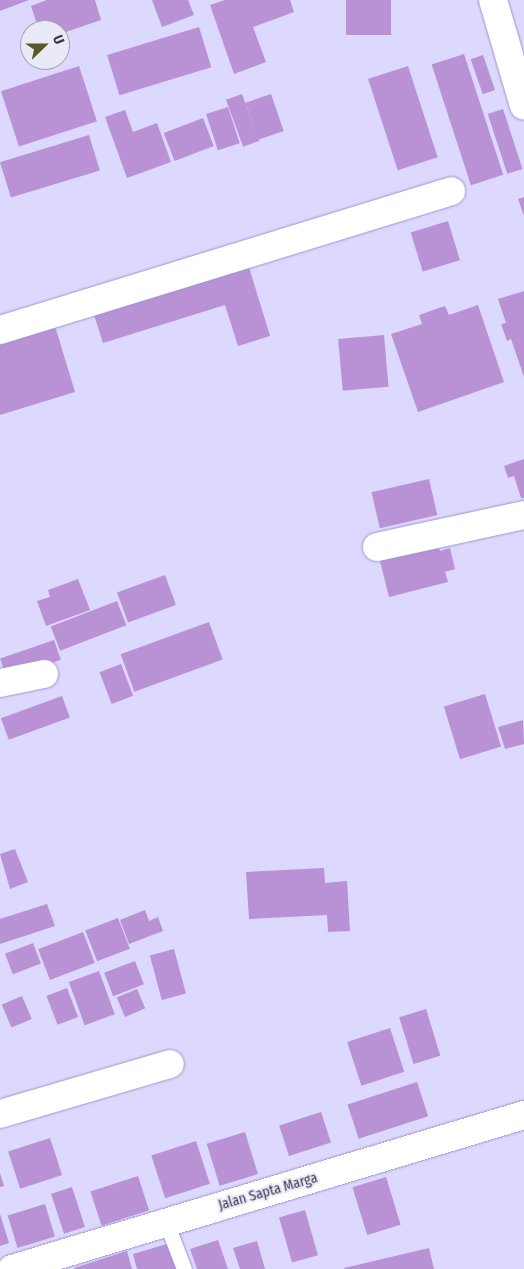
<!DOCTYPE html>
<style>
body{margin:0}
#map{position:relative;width:524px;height:1269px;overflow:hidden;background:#dcd8fe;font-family:"Fira Sans Condensed",sans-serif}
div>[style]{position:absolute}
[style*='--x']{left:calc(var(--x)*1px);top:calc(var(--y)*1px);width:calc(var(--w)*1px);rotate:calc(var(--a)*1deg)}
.building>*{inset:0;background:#b892d5;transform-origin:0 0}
.roads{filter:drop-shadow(0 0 1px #9e96d2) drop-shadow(0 0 1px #9e96d2)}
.lane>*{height:15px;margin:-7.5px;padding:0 7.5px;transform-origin:7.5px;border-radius:7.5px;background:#fff}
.street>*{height:28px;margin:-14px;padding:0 14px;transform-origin:14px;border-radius:14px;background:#fff}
.secondary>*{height:28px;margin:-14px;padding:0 14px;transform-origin:14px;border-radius:14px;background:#fff}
span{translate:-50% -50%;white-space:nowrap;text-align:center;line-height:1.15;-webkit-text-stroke:4px #eae9f6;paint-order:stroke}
.street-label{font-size:14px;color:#3a3750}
.north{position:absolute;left:20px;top:20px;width:50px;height:50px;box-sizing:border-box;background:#eae9f6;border:1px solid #a4a2b4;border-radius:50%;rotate:68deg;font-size:14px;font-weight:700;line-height:20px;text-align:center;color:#3a3750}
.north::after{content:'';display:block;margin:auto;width:18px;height:22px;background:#585926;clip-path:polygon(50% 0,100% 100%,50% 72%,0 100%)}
</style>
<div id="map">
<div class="building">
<i style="clip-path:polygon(0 0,29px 0,0 11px)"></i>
<i style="clip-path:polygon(47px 0,95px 0,101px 20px,60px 34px,60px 30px,39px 30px,31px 6px)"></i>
<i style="clip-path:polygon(152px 0,188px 0,194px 15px,162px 27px)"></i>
<i style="clip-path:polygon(225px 0,290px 0,294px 12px,253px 27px,266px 62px,234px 74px,210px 5px)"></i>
<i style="left:346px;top:0;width:45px;height:35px"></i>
<i style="left:199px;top:27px;width:42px;height:96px;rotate:73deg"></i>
<i style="left:464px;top:54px;width:127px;height:34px;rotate:72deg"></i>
<i style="left:483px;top:55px;width:37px;height:13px;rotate:71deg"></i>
<i style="left:79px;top:66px;width:58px;height:82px;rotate:72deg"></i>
<i style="left:408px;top:66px;width:96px;height:42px;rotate:72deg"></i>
<i style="left:242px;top:94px;width:50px;height:17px;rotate:70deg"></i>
<i style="left:271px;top:94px;width:39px;height:27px;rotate:71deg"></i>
<i style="left:228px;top:107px;width:38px;height:23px;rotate:72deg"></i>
<i style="left:503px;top:109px;width:63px;height:16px;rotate:72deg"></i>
<i style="clip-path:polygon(125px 110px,133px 132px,157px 123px,171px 162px,127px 178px,105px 117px)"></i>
<i style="left:203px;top:118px;width:30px;height:42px;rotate:69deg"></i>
<i style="left:89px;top:135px;width:37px;height:93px;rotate:73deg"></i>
<i style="clip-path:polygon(524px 197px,524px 216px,518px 199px)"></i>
<i style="left:448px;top:221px;width:41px;height:39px;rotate:73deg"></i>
<i style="clip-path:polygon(249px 267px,270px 336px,238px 346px,225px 305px,103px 343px,94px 315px)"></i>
<i style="clip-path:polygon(524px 291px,524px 377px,511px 339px,507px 341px,501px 324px,506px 323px,498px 299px)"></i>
<i style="clip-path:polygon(478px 305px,504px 382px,418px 412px,391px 334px,422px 324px,419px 315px,445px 306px,449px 315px)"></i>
<i style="clip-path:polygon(55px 326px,75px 392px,0 415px,0 343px)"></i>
<i style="left:384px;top:335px;width:52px;height:46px;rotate:85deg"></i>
<i style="clip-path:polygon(524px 459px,524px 498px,521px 498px,514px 476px,508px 478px,504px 466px)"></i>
<i style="left:429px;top:479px;width:37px;height:59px;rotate:77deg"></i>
<i style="clip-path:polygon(436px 538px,440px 551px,450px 548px,455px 569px,445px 572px,448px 582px,389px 597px,378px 553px)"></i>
<i style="left:165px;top:575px;width:32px;height:51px;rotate:70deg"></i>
<i style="clip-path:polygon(78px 579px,90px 610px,46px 626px,37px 601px,50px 597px,48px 590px)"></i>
<i style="left:117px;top:601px;width:26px;height:71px;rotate:69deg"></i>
<i style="left:209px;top:622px;width:40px;height:94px;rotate:70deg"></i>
<i style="left:54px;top:640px;width:21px;height:57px;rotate:71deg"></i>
<i style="left:121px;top:664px;width:34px;height:23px;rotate:69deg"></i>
<i style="left:485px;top:694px;width:55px;height:43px;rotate:73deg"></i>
<i style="left:62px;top:696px;width:23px;height:65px;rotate:70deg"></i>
<i style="clip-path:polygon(523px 720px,524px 744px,505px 749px,498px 727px)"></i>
<i style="clip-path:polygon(15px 849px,28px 882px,10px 889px,0 854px)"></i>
<i style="clip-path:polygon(324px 868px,325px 883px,347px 881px,350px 931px,328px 932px,327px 915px,249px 919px,246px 872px)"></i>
<i style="clip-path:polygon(47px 904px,55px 926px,0 944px,0 919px)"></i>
<i style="clip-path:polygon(145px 910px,149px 921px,158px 917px,163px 931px,129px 944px,120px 920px)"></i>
<i style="left:118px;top:918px;width:33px;height:35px;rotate:69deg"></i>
<i style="left:83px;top:932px;width:33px;height:48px;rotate:69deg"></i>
<i style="left:33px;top:943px;width:22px;height:30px;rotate:69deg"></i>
<i style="left:174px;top:949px;width:46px;height:25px;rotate:75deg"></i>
<i style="left:135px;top:961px;width:25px;height:33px;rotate:69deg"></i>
<i style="left:99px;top:971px;width:46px;height:32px;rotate:70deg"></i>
<i style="left:67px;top:988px;width:31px;height:22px;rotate:69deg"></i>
<i style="left:137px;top:989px;width:21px;height:22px;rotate:67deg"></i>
<i style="left:22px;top:996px;width:25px;height:22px;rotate:67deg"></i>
<i style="left:426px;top:1009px;width:49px;height:28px;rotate:73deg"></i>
<i style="left:390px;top:1028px;width:46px;height:45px;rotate:72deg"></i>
<i style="left:417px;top:1082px;width:36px;height:73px;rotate:72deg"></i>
<i style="left:321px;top:1112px;width:32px;height:44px;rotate:72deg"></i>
<i style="left:245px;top:1132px;width:44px;height:40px;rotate:73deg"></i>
<i style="left:50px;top:1138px;width:39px;height:44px;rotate:72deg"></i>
<i style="left:196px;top:1141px;width:45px;height:47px;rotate:72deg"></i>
<i style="clip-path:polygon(0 1173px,4px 1186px,0 1187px)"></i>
<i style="left:138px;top:1176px;width:36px;height:50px;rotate:72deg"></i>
<i style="left:386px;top:1177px;width:50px;height:35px;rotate:73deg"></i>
<i style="left:72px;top:1187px;width:42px;height:22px;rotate:72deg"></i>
<i style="left:45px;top:1204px;width:34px;height:39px;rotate:73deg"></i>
<i style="left:305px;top:1210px;width:47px;height:27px;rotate:74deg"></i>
<i style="clip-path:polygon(0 1214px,9px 1243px,0 1246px)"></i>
<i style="clip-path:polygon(218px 1240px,228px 1269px,197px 1269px,190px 1249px)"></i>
<i style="clip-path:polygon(257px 1241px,265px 1269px,240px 1269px,233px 1248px)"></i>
<i style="clip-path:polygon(170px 1243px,178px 1269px,137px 1269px,133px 1254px)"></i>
<i style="clip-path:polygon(429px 1248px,434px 1269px,345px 1269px,344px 1268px)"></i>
<i style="clip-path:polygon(127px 1251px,132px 1269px,75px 1269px,74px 1268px)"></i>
</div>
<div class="roads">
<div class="lane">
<i style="--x:166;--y:1222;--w:50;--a:69"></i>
</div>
<div class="street">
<i style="--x:493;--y:0;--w:110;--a:73.7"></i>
<i style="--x:0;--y:330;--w:472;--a:-17.1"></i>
<i style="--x:377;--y:547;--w:150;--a:-12.3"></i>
<i style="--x:0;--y:683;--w:45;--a:-11.6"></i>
<i style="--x:0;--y:1114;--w:177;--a:-16.4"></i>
</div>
<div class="secondary">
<i style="--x:12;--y:1269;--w:535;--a:-16.74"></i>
</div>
</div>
<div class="street-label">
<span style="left:268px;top:1192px;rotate:-16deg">Jalan Sapta Marga</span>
</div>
<div class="north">U</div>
</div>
